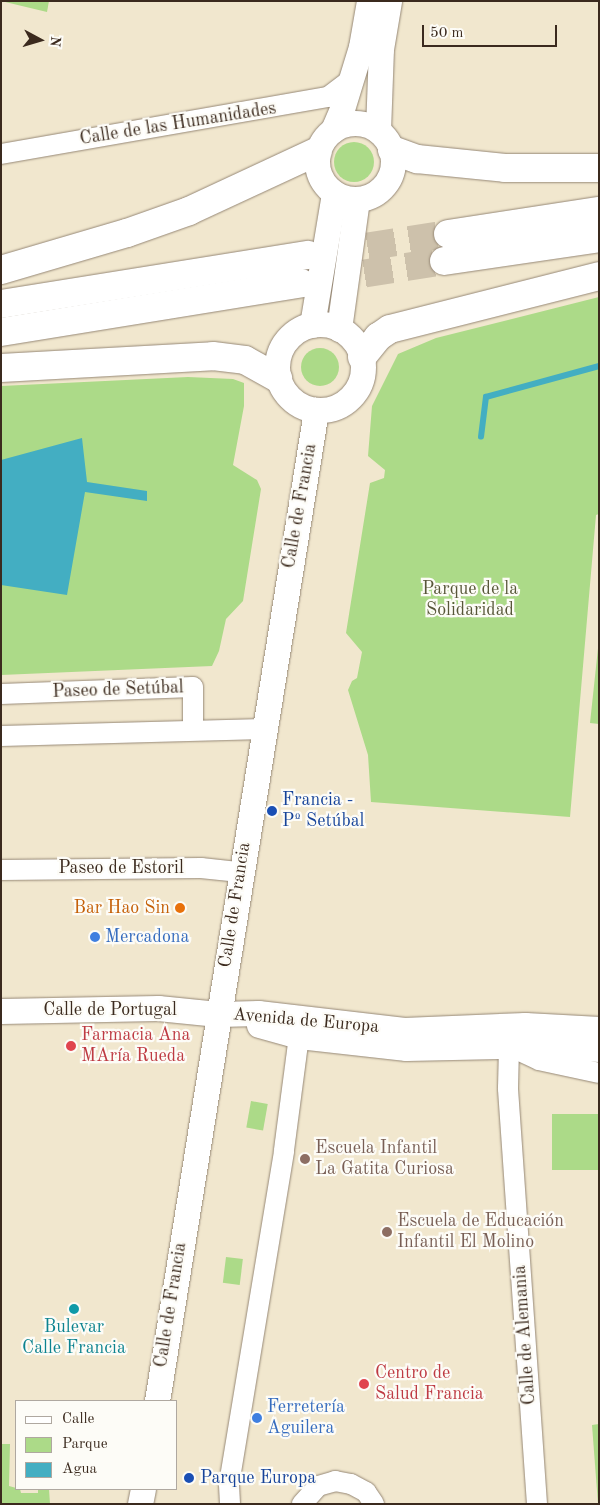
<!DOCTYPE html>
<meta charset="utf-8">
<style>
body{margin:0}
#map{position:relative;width:600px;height:1505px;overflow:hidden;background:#f1e7ce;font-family:"Old Standard TT",serif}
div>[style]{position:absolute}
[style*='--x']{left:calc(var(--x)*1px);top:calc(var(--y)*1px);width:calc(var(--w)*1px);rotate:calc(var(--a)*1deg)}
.green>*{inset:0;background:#acda88;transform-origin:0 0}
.round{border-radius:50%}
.water>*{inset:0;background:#43aec2}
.stream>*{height:5.5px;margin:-2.75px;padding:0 2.75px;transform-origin:2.75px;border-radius:2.75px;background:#43aec2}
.highway-tunnel>*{height:28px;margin-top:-14px;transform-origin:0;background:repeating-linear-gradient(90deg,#cdc1ab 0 28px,transparent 0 42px)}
.roads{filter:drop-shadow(0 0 1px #968876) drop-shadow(0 0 1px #968876)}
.minor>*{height:20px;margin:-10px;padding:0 10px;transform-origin:10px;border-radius:10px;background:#fff}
.major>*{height:25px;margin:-12.5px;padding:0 12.5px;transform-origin:12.5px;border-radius:12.5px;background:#fff}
.major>.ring{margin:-12.5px;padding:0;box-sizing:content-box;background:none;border:25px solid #fff;border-radius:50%}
.highway>*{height:28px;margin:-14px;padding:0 14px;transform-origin:14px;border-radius:14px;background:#fff}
.dots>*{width:14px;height:14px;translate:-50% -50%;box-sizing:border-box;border:2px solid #fdfcf7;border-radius:50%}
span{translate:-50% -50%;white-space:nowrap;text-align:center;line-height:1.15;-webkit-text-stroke:4.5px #fdfcf7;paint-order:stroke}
.street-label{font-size:18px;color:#3b2a1e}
.park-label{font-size:18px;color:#575638}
.transit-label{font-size:18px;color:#164399}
.left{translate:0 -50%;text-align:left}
.food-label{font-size:18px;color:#c56008}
.right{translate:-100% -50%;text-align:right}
.shop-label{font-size:18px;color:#366cbe}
.health-label{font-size:18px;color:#be3a42}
.education-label{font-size:18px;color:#785e54}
.culture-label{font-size:18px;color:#0d838f}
.frame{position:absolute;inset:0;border:2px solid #3b2a1e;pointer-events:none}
.legend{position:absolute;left:15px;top:1400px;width:162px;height:90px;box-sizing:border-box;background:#fdfcf7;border:1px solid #afa8a0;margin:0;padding:6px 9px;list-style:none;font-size:15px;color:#3b2a1e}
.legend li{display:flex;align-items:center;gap:10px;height:25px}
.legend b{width:25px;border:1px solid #afa8a0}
.north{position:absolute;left:15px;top:15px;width:50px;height:50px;-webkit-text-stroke:4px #fdfcf7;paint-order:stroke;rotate:96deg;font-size:14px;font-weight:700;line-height:20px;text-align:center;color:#3b2a1e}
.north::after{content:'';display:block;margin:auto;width:18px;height:22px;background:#3b2a1e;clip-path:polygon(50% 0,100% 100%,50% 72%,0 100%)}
.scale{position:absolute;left:422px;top:25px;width:135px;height:22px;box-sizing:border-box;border:2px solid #3b2a1e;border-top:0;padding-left:6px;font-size:15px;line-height:18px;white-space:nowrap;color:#3b2a1e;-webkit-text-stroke:4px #fdfcf7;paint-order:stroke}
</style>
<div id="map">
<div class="green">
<i style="clip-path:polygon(1px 1px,49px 1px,47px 12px)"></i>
<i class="round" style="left:334px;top:142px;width:40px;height:40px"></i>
<i style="clip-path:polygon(599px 297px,599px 514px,596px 515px,570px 817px,371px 802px,368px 755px,348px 690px,352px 681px,357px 678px,362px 652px,346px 633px,370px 483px,384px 478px,385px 470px,368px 456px,372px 406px,398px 354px,436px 338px)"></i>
<i class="round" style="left:301px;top:348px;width:38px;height:38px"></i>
<i style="clip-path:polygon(188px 377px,233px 379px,244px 383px,244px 406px,233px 465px,257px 480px,261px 489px,243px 601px,226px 619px,219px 651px,212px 666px,1px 675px,1px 386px)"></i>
<i style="clip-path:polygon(599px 639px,599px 724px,590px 723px)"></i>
<i style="left:251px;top:1101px;width:17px;height:27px;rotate:10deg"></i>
<i style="left:599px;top:1114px;width:56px;height:47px;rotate:90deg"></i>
<i style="left:226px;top:1257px;width:17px;height:26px;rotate:7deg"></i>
<i style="clip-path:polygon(599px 1424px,599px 1504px,598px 1504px,592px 1425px)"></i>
<i style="clip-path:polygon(1px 1444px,10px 1444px,9px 1486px,20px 1489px,21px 1493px,38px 1493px,38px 1489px,49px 1489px,50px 1504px,1px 1504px)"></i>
</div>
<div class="water">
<i style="clip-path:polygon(82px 438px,87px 482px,147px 491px,147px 501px,85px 492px,67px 595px,1px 585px,1px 460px)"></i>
</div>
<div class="stream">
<i style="--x:481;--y:437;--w:40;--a:-82.9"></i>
<i style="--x:486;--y:397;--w:117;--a:-15.3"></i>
</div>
<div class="highway-tunnel">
<i style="--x:326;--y:253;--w:123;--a:-8.9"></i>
<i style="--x:323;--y:280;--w:122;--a:-8.9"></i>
</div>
<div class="roads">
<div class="minor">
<i style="--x:1;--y:154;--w:332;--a:-9.9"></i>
<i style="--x:328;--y:97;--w:26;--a:-37"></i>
<i style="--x:1;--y:694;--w:192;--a:-2.1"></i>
<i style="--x:193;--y:687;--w:41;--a:90"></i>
<i style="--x:1;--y:736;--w:263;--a:-1.5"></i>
<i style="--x:1;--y:870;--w:200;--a:-0.6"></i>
<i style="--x:201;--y:868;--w:39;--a:6"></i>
<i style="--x:230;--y:1504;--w:20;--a:-93"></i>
<i style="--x:229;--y:1484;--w:338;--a:-80.6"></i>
<i style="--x:284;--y:1150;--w:115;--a:-82.5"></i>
<i style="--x:302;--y:1504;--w:24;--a:-48"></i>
<i style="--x:318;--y:1486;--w:18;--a:-16"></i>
<i style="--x:335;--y:1481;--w:16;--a:11"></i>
<i style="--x:351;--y:1484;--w:17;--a:28"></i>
<i style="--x:366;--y:1492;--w:14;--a:56"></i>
<i style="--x:537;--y:1504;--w:417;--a:-94"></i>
<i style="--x:508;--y:1088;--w:42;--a:-88.6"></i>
<i style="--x:509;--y:1046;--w:33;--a:25"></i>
<i style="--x:539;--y:1060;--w:61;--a:12.2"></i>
</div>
<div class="major">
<i class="ring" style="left:317px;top:123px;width:51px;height:51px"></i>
<i style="--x:333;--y:130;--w:23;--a:-67"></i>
<i style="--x:342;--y:109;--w:65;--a:-73"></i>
<i style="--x:361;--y:47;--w:47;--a:-80.1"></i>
<i style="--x:378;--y:130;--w:81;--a:-87.9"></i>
<i style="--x:381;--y:49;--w:49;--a:-80.5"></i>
<i class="ring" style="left:277px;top:324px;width:61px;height:61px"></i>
<i style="--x:312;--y:325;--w:134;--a:-80.5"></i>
<i style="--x:339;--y:329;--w:131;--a:-82.1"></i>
<i style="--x:1;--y:1011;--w:157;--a:-1.1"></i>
<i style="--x:158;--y:1008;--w:60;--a:5.7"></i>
<i style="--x:218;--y:1014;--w:40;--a:-1.4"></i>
<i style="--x:258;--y:1013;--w:147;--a:6.6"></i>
<i style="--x:404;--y:1030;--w:121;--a:-2.4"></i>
<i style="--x:525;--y:1025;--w:74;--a:3.1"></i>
<i style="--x:259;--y:1025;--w:41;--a:15.4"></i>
<i style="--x:299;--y:1036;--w:108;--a:6.4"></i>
<i style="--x:406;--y:1048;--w:132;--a:-1.3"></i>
<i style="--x:538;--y:1045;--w:61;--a:3.8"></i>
<i style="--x:157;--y:1401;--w:1004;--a:-80.88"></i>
<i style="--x:140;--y:1504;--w:15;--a:-79"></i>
</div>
<div class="highway">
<i style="--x:392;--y:150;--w:27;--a:20"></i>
<i style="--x:417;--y:159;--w:88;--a:5.8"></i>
<i style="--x:505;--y:168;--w:94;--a:0"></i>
<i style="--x:448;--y:234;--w:153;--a:-8.7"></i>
<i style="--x:444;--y:261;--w:157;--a:-8.4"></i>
<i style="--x:1;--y:270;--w:131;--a:-16.4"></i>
<i style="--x:127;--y:233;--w:66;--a:-19.5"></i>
<i style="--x:189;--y:211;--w:142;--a:-24.9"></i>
<i style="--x:1;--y:304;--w:311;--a:-9.1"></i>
<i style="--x:1;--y:332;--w:305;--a:-9.2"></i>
<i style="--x:362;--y:357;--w:26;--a:-51"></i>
<i style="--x:378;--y:337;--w:14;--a:-34"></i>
<i style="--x:390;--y:329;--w:216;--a:-14.2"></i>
<i style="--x:1;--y:368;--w:212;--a:-3.2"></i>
<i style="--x:213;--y:356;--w:32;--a:7"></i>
<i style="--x:245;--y:360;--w:38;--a:29"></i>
</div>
</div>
<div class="dots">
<i style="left:272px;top:811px;background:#1a4fb4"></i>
<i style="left:180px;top:908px;background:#e8710a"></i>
<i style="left:95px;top:937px;background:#3f7fe0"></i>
<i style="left:71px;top:1046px;background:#e0444e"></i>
<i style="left:305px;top:1159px;background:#8d6e63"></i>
<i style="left:387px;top:1232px;background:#8d6e63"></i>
<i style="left:74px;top:1309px;background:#0f9aa8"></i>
<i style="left:364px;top:1384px;background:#e0444e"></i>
<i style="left:257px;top:1418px;background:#3f7fe0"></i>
<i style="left:189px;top:1478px;background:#1a4fb4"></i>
</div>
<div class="street-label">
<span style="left:178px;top:124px;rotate:-9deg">Calle de las Humanidades</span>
<span style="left:300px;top:506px;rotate:-80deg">Calle de Francia</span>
<span style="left:118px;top:690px;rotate:-2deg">Paseo de Setúbal</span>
<span style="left:121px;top:868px">Paseo de Estoril</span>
<span style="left:235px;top:905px;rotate:-81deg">Calle de Francia</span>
<span style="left:110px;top:1010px">Calle de Portugal</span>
<span style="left:306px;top:1021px;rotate:5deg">Avenida de Europa</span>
<span style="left:171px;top:1305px;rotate:-81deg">Calle de Francia</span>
<span style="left:525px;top:1335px;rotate:-94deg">Calle de Alemania</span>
</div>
<div class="park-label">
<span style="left:470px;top:600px">Parque de la<br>Solidaridad</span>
</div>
<div class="transit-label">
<span class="left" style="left:282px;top:811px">Francia -<br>Pº Setúbal</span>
<span class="left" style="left:200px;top:1478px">Parque Europa</span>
</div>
<div class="food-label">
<span class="right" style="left:170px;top:908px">Bar Hao Sin</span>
</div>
<div class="shop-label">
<span class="left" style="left:105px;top:937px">Mercadona</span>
<span class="left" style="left:267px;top:1418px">Ferretería<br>Aguilera</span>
</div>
<div class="health-label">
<span class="left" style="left:81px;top:1046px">Farmacia Ana<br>MAría Rueda</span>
<span class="left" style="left:375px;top:1384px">Centro de<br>Salud Francia</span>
</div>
<div class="education-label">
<span class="left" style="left:315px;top:1159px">Escuela Infantil<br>La Gatita Curiosa</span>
<span class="left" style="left:397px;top:1232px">Escuela de Educación<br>Infantil El Molino</span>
</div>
<div class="culture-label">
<span style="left:74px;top:1338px">Bulevar<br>Calle Francia</span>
</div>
<div class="frame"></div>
<ul class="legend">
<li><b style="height:6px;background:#fff"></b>Calle</li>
<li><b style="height:14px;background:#acda88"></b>Parque</li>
<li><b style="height:14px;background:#43aec2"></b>Agua</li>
</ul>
<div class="north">N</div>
<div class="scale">50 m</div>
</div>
